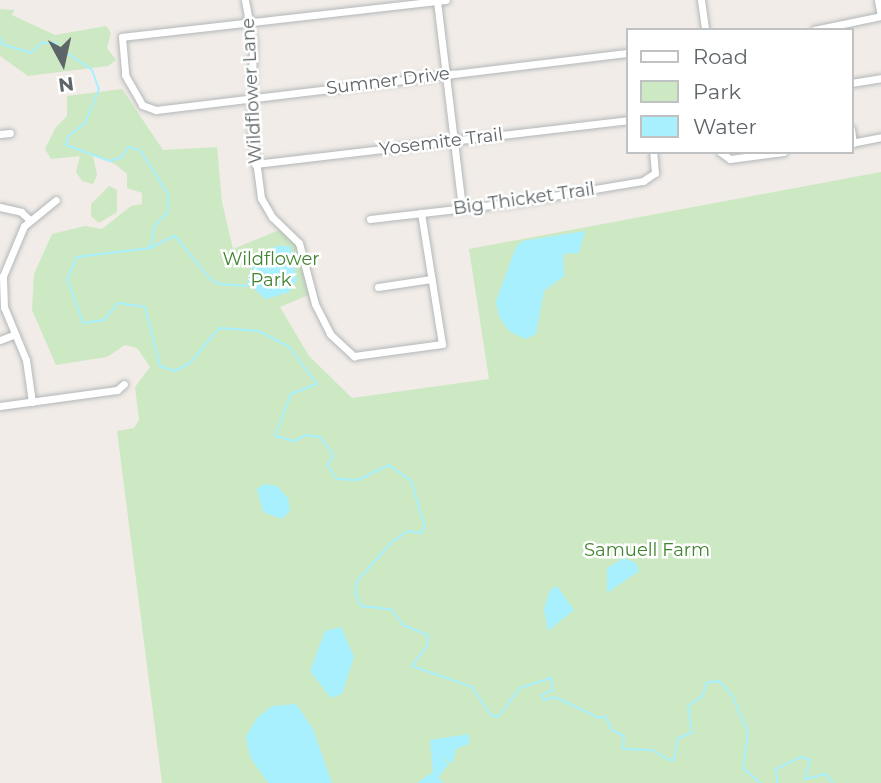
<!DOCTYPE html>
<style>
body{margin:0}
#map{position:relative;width:881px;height:783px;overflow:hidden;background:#f1ece7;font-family:Montserrat,sans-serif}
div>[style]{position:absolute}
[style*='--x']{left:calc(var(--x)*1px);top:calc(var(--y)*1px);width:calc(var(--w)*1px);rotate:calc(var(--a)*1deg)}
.green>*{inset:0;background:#cde9c3}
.water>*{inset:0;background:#a9f0ff}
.stream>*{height:2px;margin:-1px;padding:0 1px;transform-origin:1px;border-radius:1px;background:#a9f0ff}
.roads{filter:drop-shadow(0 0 2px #b2b7ba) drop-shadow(0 0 2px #b2b7ba)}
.minor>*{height:7px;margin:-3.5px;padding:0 3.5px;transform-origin:3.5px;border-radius:3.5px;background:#fff}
span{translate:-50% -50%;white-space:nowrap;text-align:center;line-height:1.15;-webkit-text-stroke:5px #fff;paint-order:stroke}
.street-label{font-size:18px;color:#5e6568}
.park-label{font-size:18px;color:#428431}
.legend{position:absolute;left:626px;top:28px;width:228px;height:126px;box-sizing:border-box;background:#fff;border:2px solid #bfc1c3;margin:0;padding:9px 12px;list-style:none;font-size:21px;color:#5e6568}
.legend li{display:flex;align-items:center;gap:14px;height:35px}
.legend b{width:35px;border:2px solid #bfc1c3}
.north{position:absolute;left:28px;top:28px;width:70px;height:70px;-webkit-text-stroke:5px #fff;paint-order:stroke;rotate:172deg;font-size:19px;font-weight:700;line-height:28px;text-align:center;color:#5e6568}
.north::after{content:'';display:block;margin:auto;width:24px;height:32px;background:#5e6568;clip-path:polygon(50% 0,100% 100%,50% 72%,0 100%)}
</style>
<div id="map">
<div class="green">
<i style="clip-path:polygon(0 9px,14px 10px,12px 15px,55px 35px,106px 26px,111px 33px,107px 48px,116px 60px,108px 66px,28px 76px,0 56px)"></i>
<i style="clip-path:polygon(122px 89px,163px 150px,217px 147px,222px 202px,233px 249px,282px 229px,296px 243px,309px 295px,280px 307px,309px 356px,352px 398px,489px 379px,469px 249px,881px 172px,881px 783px,162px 783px,117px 431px,134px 428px,139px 420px,135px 387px,150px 367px,137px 348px,125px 345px,107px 357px,56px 365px,32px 310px,34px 274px,52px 234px,85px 226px,102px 229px,131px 206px,142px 204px,142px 193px,127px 188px,127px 174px,115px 164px,93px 156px,97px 175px,93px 184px,82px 181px,76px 172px,80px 156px,51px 159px,45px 149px,56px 127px,67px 116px,67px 96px)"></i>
<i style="clip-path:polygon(109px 186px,117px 190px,117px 212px,99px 223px,91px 216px,91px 204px)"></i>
</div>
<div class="water">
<i style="clip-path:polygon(585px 231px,579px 253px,563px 254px,564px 276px,544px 291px,536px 334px,525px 339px,509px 331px,499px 316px,496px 301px,516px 247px,522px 241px)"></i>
<i style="clip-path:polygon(276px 246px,290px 246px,297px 280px,289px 292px,266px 299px,247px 283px,254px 263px)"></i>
<i style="clip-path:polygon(264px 484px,277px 486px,288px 498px,290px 511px,282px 519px,263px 512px,257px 489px)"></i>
<i style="clip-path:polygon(624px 558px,636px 563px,639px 571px,607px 593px,607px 568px)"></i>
<i style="clip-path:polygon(557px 586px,574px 610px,548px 631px,544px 609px,550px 590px)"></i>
<i style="clip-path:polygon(341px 627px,354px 657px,342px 694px,331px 698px,310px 671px,325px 631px)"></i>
<i style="clip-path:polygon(296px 704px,313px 729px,332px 783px,268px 783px,250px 757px,246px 736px,257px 718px,272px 706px)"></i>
<i style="clip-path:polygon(469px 734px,469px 744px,456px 749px,452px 765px,445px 757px,448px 765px,438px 778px,444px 783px,417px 783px,433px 772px,430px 740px)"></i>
</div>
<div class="stream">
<i style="--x:0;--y:37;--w:7;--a:74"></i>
<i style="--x:2;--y:44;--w:30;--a:17"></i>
<i style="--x:31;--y:53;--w:14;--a:-45"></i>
<i style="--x:41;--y:43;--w:15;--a:0"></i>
<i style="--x:56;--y:43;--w:13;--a:63"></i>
<i style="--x:62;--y:55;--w:8;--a:0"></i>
<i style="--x:70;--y:55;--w:27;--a:34"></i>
<i style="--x:92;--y:70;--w:20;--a:70"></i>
<i style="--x:99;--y:89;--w:37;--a:112"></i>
<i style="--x:85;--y:123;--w:22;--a:141"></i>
<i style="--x:68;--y:137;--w:8;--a:104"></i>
<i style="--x:66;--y:145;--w:47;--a:20"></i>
<i style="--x:110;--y:161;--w:13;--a:-18"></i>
<i style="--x:122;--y:157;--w:12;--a:-59"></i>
<i style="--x:128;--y:147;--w:12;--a:14"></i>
<i style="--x:140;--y:150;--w:52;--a:57.5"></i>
<i style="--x:168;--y:194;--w:18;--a:90"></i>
<i style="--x:168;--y:212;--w:18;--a:135"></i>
<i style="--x:155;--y:225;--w:24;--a:102"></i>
<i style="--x:150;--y:248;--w:74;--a:173"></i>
<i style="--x:77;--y:257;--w:24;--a:114"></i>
<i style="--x:67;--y:279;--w:47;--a:70"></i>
<i style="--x:83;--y:323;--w:21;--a:-8"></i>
<i style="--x:104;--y:320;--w:22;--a:-51"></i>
<i style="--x:118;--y:303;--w:27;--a:8"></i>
<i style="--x:145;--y:307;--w:61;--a:75.7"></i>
<i style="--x:160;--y:366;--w:16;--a:18"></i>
<i style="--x:175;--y:371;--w:17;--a:-28"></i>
<i style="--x:190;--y:363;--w:45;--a:-50.4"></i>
<i style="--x:219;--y:328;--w:40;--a:4.3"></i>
<i style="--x:259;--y:331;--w:34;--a:28"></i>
<i style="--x:289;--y:347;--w:46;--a:52.9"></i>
<i style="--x:317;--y:384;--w:28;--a:159"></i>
<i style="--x:291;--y:394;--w:45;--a:110.9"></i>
<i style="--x:275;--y:436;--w:20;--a:15"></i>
<i style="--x:294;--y:441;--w:13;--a:-27"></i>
<i style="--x:306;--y:435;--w:14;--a:8"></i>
<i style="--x:320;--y:437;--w:18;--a:52"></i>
<i style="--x:331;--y:451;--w:6;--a:72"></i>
<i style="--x:333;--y:457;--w:10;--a:127"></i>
<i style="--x:327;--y:465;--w:17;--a:54"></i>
<i style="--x:337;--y:479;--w:21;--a:3"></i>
<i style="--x:358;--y:480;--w:34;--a:-26"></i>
<i style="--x:389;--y:465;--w:27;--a:36"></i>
<i style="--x:411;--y:481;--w:48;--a:73.1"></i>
<i style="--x:425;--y:527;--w:7;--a:124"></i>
<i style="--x:421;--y:533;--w:13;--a:-171"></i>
<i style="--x:408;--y:531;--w:18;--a:146"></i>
<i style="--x:393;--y:541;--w:54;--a:132"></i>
<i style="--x:357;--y:581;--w:12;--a:99"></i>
<i style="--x:355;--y:593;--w:14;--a:65"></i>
<i style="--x:361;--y:606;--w:30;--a:6"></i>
<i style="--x:391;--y:609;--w:20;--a:53"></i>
<i style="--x:403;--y:625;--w:27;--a:22"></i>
<i style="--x:428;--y:635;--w:11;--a:95"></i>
<i style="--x:427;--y:646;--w:25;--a:127"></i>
<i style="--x:412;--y:666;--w:64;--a:19.3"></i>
<i style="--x:472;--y:687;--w:34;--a:56"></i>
<i style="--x:491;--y:715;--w:7;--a:16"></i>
<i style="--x:498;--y:717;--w:36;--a:-53"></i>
<i style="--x:520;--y:688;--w:33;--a:-18"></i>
<i style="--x:551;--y:678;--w:12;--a:81"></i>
<i style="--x:553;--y:690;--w:12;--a:156"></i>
<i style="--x:542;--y:695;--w:5;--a:68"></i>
<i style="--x:544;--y:700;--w:11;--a:-15"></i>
<i style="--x:555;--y:697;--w:49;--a:25.5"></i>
<i style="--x:599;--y:718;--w:6;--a:-18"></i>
<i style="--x:605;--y:716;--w:16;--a:63"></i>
<i style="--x:612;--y:730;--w:13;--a:27"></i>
<i style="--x:624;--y:736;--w:13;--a:94"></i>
<i style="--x:623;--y:749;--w:29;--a:2"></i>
<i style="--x:652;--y:750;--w:20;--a:30"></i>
<i style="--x:669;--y:760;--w:5;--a:0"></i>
<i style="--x:674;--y:760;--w:22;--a:-80"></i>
<i style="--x:678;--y:738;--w:15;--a:-20"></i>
<i style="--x:692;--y:733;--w:27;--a:-98"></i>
<i style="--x:688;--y:706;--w:18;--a:-34"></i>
<i style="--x:703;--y:696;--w:13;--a:-77"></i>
<i style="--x:706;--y:683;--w:13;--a:-9"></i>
<i style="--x:719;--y:681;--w:19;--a:47"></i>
<i style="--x:732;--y:695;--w:40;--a:66.6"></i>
<i style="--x:748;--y:732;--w:36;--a:98"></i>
<i style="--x:743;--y:768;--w:23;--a:41"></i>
<i style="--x:150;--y:248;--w:28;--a:-26"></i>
<i style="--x:175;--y:236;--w:55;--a:50.9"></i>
<i style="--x:210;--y:279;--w:10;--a:29"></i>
<i style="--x:219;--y:284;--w:29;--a:4"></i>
<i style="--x:777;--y:783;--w:14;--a:-94"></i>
<i style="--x:776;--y:769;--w:28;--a:-26"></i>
<i style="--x:801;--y:757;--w:9;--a:18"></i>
<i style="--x:810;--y:760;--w:20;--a:105"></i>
<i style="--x:805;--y:779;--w:22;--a:-13"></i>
<i style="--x:826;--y:774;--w:11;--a:52"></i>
</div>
<div class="roads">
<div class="minor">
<i style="--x:245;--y:0;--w:44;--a:79.5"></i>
<i style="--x:253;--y:43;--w:80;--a:91.4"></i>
<i style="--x:251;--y:123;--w:76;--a:82.4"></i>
<i style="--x:261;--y:198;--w:22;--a:60"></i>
<i style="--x:272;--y:217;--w:37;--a:44"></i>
<i style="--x:299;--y:243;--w:63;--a:75.3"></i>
<i style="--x:315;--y:304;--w:34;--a:63"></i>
<i style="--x:330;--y:334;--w:33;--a:43"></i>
<i style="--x:354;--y:356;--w:89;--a:-7.8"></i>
<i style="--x:442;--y:344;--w:133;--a:-99.1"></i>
<i style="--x:446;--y:0;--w:326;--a:173.5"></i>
<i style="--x:122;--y:37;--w:38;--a:85"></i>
<i style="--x:125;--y:75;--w:34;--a:60"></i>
<i style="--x:142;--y:105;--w:15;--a:20"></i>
<i style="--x:156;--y:110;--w:474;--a:-6.9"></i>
<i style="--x:701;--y:0;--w:30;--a:82"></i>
<i style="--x:437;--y:1;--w:209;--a:83.1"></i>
<i style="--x:814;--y:30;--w:68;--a:-11.8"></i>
<i style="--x:881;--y:16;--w:16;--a:-101"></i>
<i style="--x:851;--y:83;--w:30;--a:-9"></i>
<i style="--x:851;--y:129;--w:14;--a:82"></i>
<i style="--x:0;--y:134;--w:10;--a:-6"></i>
<i style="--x:851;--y:143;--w:31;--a:-11"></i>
<i style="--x:720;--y:152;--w:12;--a:35"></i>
<i style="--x:730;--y:159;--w:54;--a:-7.4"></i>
<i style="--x:255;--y:164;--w:375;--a:-6.7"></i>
<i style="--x:0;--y:207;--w:22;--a:13"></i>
<i style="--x:21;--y:212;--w:12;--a:42"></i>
<i style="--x:370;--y:219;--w:148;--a:-6.6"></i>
<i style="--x:517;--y:202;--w:128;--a:-9.5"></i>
<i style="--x:643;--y:181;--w:14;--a:-34"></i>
<i style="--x:655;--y:173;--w:21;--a:-95"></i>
<i style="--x:378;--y:287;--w:54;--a:-8.6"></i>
<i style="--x:0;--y:340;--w:14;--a:-21"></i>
<i style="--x:32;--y:402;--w:42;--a:-98.1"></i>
<i style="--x:26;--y:360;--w:57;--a:-112.5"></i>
<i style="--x:4;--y:307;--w:31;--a:-92"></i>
<i style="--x:3;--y:276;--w:54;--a:-67.2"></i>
<i style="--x:24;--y:226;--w:41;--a:-39.1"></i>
<i style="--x:0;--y:406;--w:118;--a:-7.8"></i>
<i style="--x:117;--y:390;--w:9;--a:-41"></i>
</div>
</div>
<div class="street-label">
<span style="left:388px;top:81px;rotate:-7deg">Sumner Drive</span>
<span style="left:252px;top:91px;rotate:-93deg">Wildflower Lane</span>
<span style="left:441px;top:142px;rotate:-7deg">Yosemite Trail</span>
<span style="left:524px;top:199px;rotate:-8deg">Big Thicket Trail</span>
</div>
<div class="park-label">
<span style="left:271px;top:270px">Wildflower<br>Park</span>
<span style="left:647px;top:550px">Samuell Farm</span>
</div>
<ul class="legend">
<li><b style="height:9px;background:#fff"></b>Road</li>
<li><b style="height:19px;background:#cde9c3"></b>Park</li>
<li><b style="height:19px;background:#a9f0ff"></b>Water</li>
</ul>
<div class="north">N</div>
</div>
